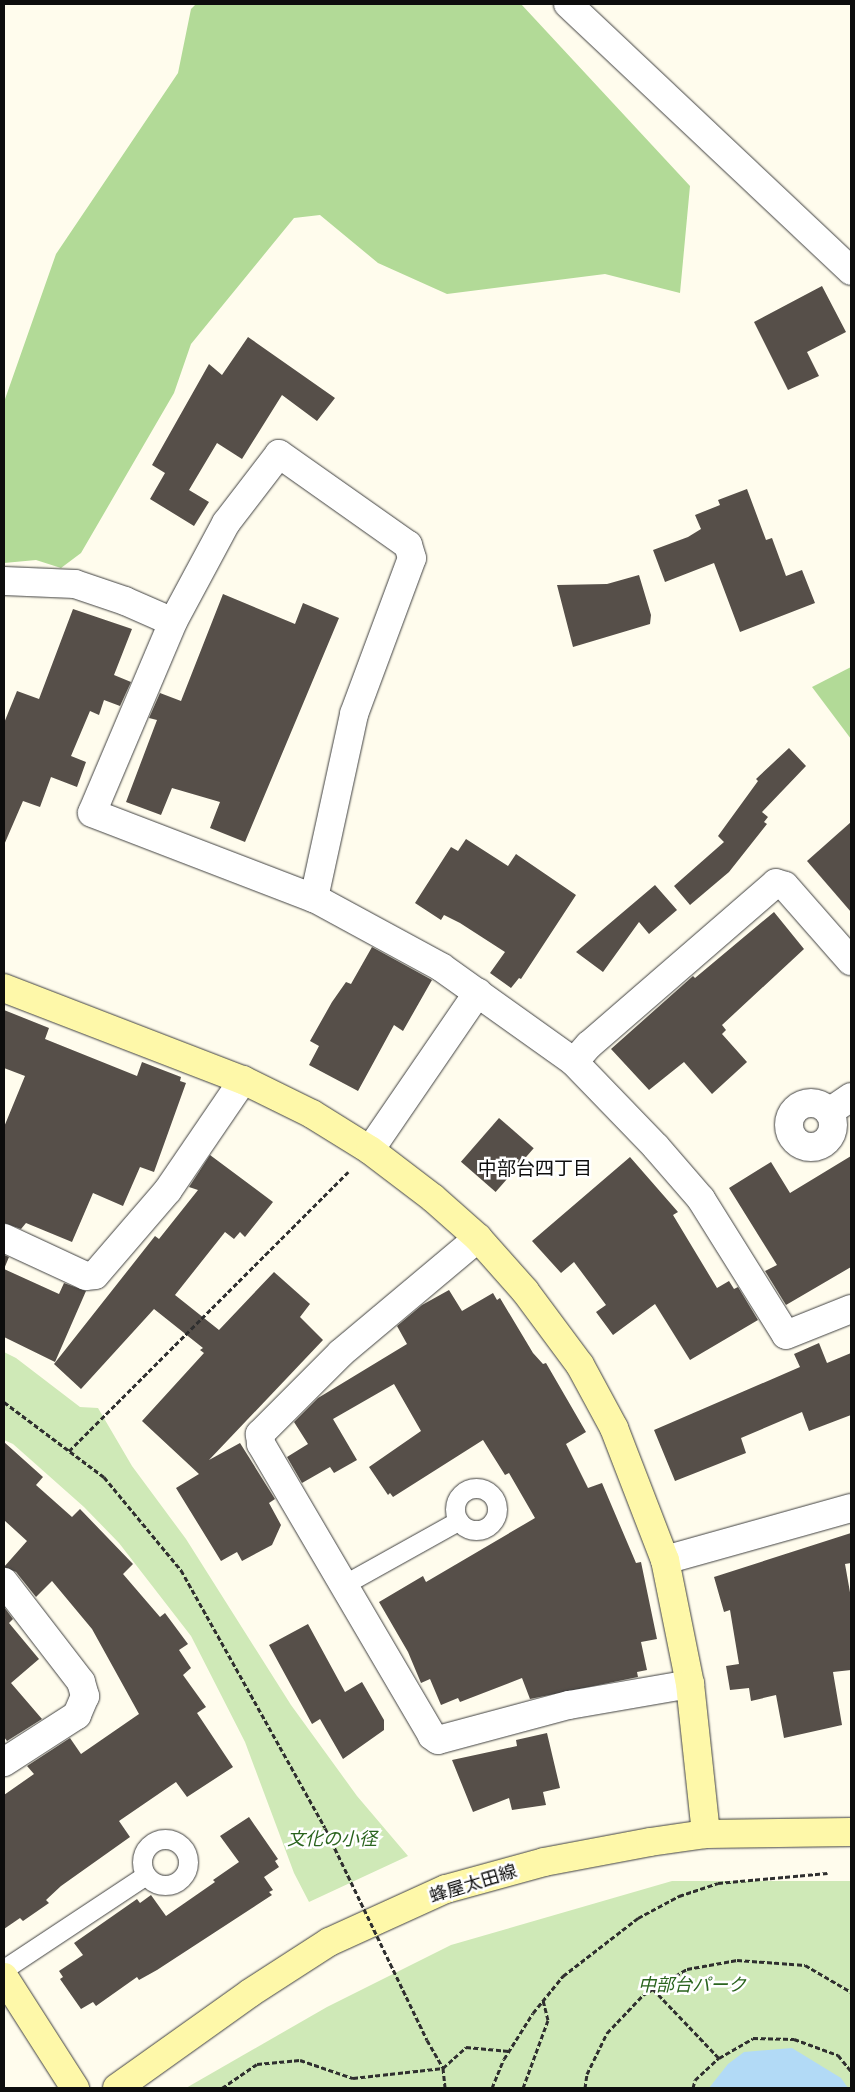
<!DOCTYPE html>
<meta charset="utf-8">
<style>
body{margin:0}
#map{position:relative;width:855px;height:2092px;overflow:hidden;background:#fffced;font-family:Lora,"Noto Sans JP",serif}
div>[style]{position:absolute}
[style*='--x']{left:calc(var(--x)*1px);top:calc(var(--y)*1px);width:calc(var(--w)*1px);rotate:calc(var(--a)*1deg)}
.green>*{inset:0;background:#cfe9b7}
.forest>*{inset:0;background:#b2da97}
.water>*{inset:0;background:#b2daf6}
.building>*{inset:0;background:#564f49;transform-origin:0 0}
.path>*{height:3px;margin-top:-1.5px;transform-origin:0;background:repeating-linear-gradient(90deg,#2f2f2f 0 5px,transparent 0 7.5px)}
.roads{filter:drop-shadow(0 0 1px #404040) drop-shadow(0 0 1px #404040)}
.lane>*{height:19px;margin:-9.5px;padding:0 9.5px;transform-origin:9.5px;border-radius:9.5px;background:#fff}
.lane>.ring{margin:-9.5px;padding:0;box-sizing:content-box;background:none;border:19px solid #fff;border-radius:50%}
.street>*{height:28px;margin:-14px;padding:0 14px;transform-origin:14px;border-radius:14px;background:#fff}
.street>.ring{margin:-14px;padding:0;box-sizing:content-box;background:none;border:28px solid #fff;border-radius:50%}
.secondary>*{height:28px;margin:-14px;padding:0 14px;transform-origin:14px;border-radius:14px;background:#fef8a9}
.path-bridge>*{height:3px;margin-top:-1.5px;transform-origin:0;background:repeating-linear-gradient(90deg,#2f2f2f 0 5px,transparent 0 7.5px)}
span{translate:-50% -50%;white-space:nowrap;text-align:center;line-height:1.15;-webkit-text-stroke:5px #fff;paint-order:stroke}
.park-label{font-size:18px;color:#2a641e;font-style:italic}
.street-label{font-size:18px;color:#0d0d0d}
.neighbourhood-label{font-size:19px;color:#0d0d0d}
.frame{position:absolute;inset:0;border:5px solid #0d0d0d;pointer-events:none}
</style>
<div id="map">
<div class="green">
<i style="clip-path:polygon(4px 1352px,16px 1358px,80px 1407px,98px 1408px,132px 1466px,186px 1539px,291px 1705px,357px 1796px,408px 1856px,309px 1902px,294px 1873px,245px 1742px,191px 1636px,119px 1543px,84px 1507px,13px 1444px,4px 1440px)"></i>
<i style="clip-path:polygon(672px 1881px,851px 1881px,851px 2088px,186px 2088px,327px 2007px,451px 1945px)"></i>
</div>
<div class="forest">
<i style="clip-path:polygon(196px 4px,521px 4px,690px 186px,680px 293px,605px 274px,447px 294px,378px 263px,320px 215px,294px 218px,191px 344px,174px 393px,81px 553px,61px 568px,36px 560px,4px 563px,4px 402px,56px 254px,178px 73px,191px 9px)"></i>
<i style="clip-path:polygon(851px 667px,851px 739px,812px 687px)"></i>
</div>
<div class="water">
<i style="clip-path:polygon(792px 2048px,841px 2078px,848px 2088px,709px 2088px,728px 2064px,744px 2052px)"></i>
</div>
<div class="building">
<i style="clip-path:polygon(822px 286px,846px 332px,807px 352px,819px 376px,788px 390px,754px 322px)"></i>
<i style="clip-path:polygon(248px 337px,335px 398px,317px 421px,282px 395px,242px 459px,217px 443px,189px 490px,209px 502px,194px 526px,150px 499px,165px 473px,152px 465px,209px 364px,222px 375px)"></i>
<i style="clip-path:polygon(747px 489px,766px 540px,772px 538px,786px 576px,802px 570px,815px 603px,740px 632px,714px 563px,665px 582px,653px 550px,688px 537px,701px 529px,695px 515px,720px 505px,718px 500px)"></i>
<i style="clip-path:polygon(639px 575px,651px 615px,650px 624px,573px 647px,557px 585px,607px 584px)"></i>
<i style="clip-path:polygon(223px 594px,295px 624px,303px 603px,339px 618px,245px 842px,210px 828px,220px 802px,172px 788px,161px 815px,126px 802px,157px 720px,149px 718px,160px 693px,181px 701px)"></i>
<i style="clip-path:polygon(73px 609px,132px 629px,114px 675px,131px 682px,120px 706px,104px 700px,99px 715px,90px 711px,71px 756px,86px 762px,77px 787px,51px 777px,40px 807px,23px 801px,4px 845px,4px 723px,17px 691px,39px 699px)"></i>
<i style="clip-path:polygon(789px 748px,806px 766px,762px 812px,768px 817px,764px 822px,767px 824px,729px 872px,690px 905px,674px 886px,724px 842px,718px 836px,758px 781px,756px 779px)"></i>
<i style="clip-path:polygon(851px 822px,851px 912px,807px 861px)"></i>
<i style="clip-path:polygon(466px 839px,508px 866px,516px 854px,576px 895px,521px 979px,519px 978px,511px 988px,490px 973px,505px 952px,460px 923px,444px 915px,441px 920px,415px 903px,451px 847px,458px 851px)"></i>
<i style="clip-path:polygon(655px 885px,677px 910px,649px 934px,639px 922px,603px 972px,576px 952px)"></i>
<i style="clip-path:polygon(774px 912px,804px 949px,722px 1025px,726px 1030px,722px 1034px,747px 1062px,712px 1094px,684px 1062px,649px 1090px,611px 1049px,693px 976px,695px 978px)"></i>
<i style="clip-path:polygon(372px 947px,432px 980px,403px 1031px,394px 1025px,358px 1091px,309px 1065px,319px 1046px,310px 1041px,332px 1002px,346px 982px,351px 984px)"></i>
<i style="clip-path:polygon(4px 1010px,49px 1028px,45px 1039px,137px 1076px,142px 1062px,181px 1077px,180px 1081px,186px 1083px,154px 1172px,140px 1167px,123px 1206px,93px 1193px,72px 1242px,26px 1223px,21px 1229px,4px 1223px,4px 1127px,25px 1076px,4px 1068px)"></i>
<i style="left:499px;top:1118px;width:46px;height:58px;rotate:41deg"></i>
<i style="clip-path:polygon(210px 1155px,273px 1202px,245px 1237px,240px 1232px,234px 1239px,225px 1232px,175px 1295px,219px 1330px,274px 1272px,310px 1304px,300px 1317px,323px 1340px,209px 1460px,240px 1443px,275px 1499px,269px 1503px,281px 1525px,272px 1545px,242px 1561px,237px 1552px,221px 1561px,176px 1488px,199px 1474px,142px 1421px,204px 1353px,200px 1350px,203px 1348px,154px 1309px,81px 1389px,54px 1364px,155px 1236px,159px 1239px,198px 1190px,189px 1187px)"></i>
<i style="clip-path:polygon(851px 1156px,851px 1267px,786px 1305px,765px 1271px,777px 1265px,729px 1188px,771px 1162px,790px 1193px)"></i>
<i style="clip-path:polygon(630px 1157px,678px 1212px,673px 1215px,717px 1288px,729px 1281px,734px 1289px,738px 1287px,758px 1320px,690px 1360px,655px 1304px,613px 1335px,596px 1312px,606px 1305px,574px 1262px,561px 1273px,532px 1241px)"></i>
<i style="clip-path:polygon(4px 1255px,9px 1257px,4px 1269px,59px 1294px,64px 1283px,86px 1291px,55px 1362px,4px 1337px)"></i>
<i style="clip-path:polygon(449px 1290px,462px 1311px,493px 1293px,497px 1300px,500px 1298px,533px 1353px,543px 1364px,546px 1363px,586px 1432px,566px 1444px,588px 1488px,602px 1483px,636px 1563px,641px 1562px,657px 1639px,641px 1642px,647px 1670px,637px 1672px,638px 1677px,530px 1699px,522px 1678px,460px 1702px,458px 1698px,441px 1705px,430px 1679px,421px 1683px,408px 1652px,379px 1602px,423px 1576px,426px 1582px,535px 1518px,509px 1473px,505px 1475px,483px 1440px,393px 1497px,390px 1493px,388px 1495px,369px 1467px,421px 1431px,394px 1384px,333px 1419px,357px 1460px,334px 1473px,330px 1467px,302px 1483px,287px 1457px,308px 1444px,294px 1422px,318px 1398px,407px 1344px,397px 1326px,422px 1305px)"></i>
<i style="clip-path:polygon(819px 1343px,827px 1363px,851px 1353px,851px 1415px,809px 1431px,802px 1412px,741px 1438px,746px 1453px,675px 1481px,654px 1430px,800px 1367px,794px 1354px)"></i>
<i style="clip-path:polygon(4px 1442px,43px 1477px,36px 1485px,72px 1517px,80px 1509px,133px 1564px,123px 1574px,160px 1617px,165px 1613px,188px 1644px,179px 1650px,191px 1668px,183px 1675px,206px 1707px,197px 1713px,233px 1767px,187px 1797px,176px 1782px,119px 1821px,130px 1837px,61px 1886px,46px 1900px,49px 1903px,23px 1921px,20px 1918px,4px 1929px,4px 1795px,34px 1774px,27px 1766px,70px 1738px,81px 1754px,139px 1714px,92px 1629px,52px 1581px,36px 1597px,16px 1572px,4px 1567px,27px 1541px,4px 1520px)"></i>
<i style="clip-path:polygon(851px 1533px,851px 1563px,845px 1564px,851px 1598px,851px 1670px,833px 1672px,842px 1725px,784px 1738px,776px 1695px,751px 1701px,749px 1688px,730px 1690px,726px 1666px,739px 1664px,730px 1610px,724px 1612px,714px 1577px)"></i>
<i style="clip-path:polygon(4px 1607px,13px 1619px,9px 1623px,39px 1659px,11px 1683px,42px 1719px,7px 1741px,4px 1737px)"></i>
<i style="clip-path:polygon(308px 1624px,345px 1692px,362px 1682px,384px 1720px,384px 1730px,343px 1759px,320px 1719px,312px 1724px,269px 1645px)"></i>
<i style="clip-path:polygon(547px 1733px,560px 1788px,543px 1792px,546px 1805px,512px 1810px,509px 1798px,473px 1812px,452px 1760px,517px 1746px,516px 1740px)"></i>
<i style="clip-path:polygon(249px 1817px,278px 1859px,275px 1861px,279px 1867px,264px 1877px,273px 1890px,269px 1892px,272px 1895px,157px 1970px,139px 1980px,137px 1977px,96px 2006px,93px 2002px,81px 2009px,60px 1979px,63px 1977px,59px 1971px,83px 1955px,74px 1943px,137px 1899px,140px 1903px,151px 1895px,166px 1916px,215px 1882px,213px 1880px,239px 1862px,220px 1836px)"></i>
</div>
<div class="path">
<i style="--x:4;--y:1402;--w:125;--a:36.9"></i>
<i style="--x:104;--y:1477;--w:121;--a:50.4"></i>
<i style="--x:181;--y:1570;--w:295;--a:60.8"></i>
<i style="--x:69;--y:1451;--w:395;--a:-45"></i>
<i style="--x:653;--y:1989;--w:95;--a:46.3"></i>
<i style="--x:427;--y:2040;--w:32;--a:60"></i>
<i style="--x:443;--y:2068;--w:20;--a:84"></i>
<i style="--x:222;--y:2088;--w:42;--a:-34.4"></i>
<i style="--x:257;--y:2064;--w:43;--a:-5.3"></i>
<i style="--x:300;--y:2060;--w:56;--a:18.8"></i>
<i style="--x:353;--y:2078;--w:91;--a:-6.3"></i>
<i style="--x:443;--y:2068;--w:31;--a:-42"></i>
<i style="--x:466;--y:2047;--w:43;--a:5.3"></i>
<i style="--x:492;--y:2088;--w:31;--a:-68"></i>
<i style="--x:504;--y:2059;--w:54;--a:-57.8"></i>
<i style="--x:533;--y:2013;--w:48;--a:-51"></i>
<i style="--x:563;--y:1976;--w:95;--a:-37.7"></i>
<i style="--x:638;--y:1918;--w:47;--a:-28.2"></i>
<i style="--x:679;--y:1896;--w:41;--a:-18.4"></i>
<i style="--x:718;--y:1883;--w:110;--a:-5.2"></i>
<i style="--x:523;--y:2088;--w:72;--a:-69.8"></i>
<i style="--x:548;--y:2020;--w:21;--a:-104"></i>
<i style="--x:585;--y:2088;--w:14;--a:-82"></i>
<i style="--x:587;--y:2074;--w:46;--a:-64"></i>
<i style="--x:607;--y:2033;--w:52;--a:-46.5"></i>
<i style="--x:643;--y:1995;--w:51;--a:-30.6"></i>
<i style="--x:687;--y:1969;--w:51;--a:-10.2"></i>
<i style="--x:737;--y:1960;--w:68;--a:4.2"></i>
<i style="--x:805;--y:1965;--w:53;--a:30.4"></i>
<i style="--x:693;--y:2088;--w:8;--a:-76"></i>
<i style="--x:695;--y:2080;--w:33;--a:-43"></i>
<i style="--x:719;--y:2058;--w:39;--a:-30"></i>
<i style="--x:753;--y:2038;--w:41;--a:1.4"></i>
<i style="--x:794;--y:2039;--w:47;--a:20"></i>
<i style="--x:838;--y:2055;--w:21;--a:51"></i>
</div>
<div class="roads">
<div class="lane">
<i class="ring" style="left:455px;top:1488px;width:23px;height:23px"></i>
<i style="--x:343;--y:1585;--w:132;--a:-29.1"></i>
<i class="ring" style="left:142px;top:1839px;width:27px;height:27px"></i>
<i style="--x:4;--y:1969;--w:170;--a:-33.5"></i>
</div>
<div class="street">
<i style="--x:568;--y:4;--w:389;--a:43.3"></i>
<i style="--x:4;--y:581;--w:71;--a:2.4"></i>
<i style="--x:75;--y:584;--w:53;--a:18.8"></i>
<i style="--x:125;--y:601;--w:52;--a:23.6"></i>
<i style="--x:314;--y:898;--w:188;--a:-77.7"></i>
<i style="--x:354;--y:714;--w:166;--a:-69.6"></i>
<i style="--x:412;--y:558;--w:14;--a:-107"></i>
<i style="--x:408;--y:545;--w:158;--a:-144.8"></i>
<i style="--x:279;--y:454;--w:87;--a:127.5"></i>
<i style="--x:226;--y:523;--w:112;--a:118.2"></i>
<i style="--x:173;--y:622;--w:207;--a:113"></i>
<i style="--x:92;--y:813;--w:238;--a:21"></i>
<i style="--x:314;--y:898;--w:145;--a:28.5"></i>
<i style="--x:441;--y:967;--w:163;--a:35.5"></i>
<i style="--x:574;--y:1062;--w:118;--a:46"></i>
<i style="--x:656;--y:1147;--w:69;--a:49.1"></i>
<i style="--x:701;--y:1199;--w:160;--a:58"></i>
<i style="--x:786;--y:1335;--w:70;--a:-21.8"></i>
<i style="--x:574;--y:1062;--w:23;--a:-49"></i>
<i style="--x:589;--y:1045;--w:247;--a:-40.9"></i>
<i style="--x:776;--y:883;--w:9;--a:18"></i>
<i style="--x:785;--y:886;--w:100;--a:48.7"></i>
<i class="ring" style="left:789px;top:1103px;width:16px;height:16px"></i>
<i style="--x:829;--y:1112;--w:27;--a:-34"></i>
<i style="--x:370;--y:1150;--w:191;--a:-55.6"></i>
<i style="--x:4;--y:1238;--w:90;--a:24.9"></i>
<i style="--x:86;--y:1276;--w:9;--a:-6"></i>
<i style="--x:95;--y:1275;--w:112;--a:-49.3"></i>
<i style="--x:168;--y:1190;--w:133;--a:-55.7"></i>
<i style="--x:478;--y:1238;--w:179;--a:140"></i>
<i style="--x:341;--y:1353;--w:115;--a:135"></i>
<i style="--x:260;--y:1434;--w:10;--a:84"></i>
<i style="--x:261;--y:1444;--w:338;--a:59.6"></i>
<i style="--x:432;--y:1736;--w:7;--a:34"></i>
<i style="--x:438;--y:1740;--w:136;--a:-15"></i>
<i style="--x:569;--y:1705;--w:123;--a:-9.8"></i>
<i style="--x:665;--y:1560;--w:193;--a:-15.6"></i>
<i style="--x:4;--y:1582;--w:126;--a:52.4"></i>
<i style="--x:81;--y:1682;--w:15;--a:74"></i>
<i style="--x:85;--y:1696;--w:21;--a:113"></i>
<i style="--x:77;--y:1715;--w:87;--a:147.2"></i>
</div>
<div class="secondary">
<i style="--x:4;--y:988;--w:256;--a:21.1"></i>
<i style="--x:243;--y:1080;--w:77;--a:26.2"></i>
<i style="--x:312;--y:1114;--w:68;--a:31.8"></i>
<i style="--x:370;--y:1150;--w:79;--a:37.3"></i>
<i style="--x:433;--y:1198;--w:60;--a:41.6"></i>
<i style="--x:478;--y:1238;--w:71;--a:48.4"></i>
<i style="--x:525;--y:1291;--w:92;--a:53.4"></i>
<i style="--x:580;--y:1365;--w:72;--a:61.6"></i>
<i style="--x:614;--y:1428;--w:142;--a:68.9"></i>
<i style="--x:665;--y:1560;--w:126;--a:78.6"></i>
<i style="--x:690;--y:1684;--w:151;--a:83.9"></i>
<i style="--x:4;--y:1977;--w:132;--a:57.4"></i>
<i style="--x:117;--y:2088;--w:163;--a:-35.5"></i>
<i style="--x:250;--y:1993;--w:94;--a:-32.8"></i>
<i style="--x:329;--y:1942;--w:128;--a:-24.4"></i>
<i style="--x:446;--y:1889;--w:102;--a:-15.4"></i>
<i style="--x:544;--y:1862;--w:108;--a:-10.7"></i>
<i style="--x:650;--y:1842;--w:57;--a:-8.1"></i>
<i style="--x:706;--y:1834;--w:145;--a:-0.8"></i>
</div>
</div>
<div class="path-bridge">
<i style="--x:325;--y:1828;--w:235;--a:64.3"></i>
</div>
<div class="park-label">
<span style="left:332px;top:1839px">文化の小径</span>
<span style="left:692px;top:1985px">中部台パーク</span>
</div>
<div class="street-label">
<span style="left:473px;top:1884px;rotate:-17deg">蜂屋太田線</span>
</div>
<div class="neighbourhood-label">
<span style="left:535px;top:1169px">中部台四丁目</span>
</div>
<div class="frame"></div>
</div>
